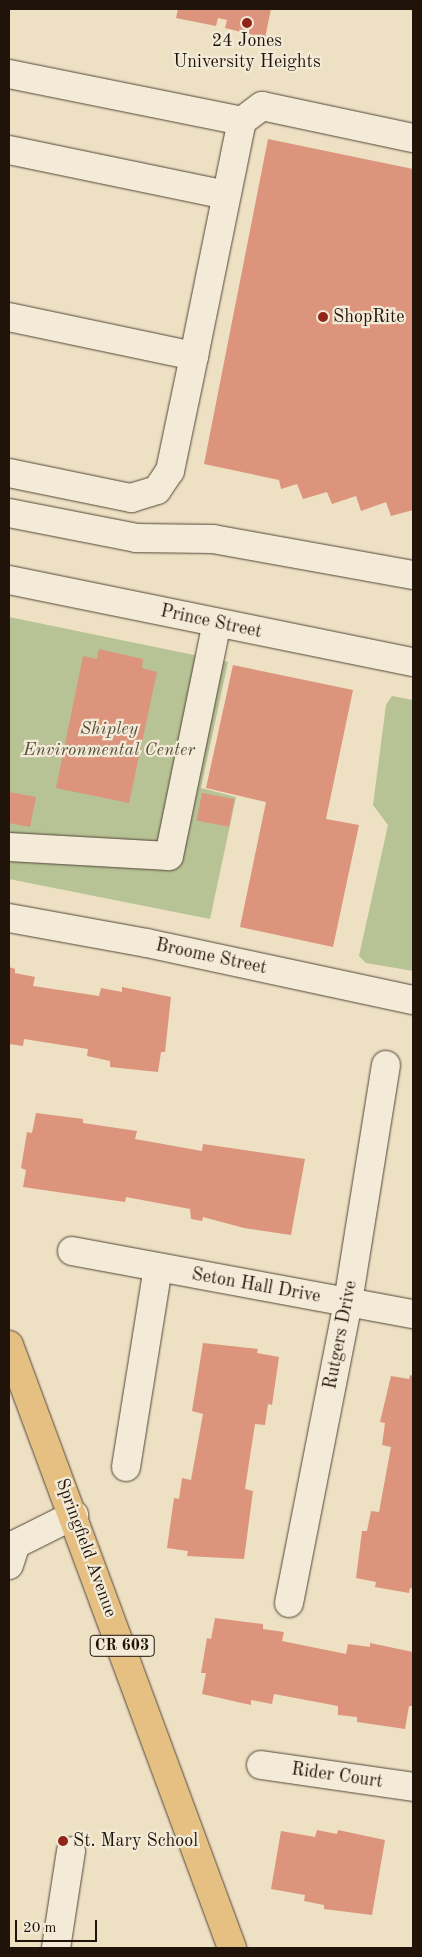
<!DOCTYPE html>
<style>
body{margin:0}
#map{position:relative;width:422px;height:1957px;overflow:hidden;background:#ede0c3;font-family:"Old Standard TT",serif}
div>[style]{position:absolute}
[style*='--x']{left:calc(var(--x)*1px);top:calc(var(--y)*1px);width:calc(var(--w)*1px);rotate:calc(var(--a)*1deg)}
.green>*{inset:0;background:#b7c295}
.building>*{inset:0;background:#dc947d;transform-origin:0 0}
.roads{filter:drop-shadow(0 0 1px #534638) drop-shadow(0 0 1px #534638)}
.minor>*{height:28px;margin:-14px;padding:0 14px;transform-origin:14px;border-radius:14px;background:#f3ebd8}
.major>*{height:28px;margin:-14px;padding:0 14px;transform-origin:14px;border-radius:14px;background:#e6c082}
.dots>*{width:14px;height:14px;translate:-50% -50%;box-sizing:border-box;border:2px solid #f3ebd8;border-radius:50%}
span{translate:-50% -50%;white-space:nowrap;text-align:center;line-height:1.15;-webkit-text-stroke:4.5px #f3ebd8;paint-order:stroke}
.shield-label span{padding:1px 4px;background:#f3ebd8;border:1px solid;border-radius:4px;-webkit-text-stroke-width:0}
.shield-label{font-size:16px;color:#201309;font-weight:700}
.poi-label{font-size:18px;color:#201309}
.left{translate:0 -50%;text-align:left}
.street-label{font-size:18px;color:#201309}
.park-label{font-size:18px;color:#55503a;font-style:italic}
.frame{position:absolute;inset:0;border:10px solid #201309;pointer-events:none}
.scale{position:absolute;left:15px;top:1920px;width:82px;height:22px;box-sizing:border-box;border:2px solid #201309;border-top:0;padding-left:6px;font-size:15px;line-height:18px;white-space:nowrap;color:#201309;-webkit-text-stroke:4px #f3ebd8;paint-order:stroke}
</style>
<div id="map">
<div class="green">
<i style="clip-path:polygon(9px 617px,228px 662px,201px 788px,236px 797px,210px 919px,9px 879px)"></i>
<i style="clip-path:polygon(392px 696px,413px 700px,413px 971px,366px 963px,359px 956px,388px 825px,373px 805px,386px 705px)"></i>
</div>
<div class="building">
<i style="clip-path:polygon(178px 9px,271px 9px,265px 38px,225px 28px,227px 20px,218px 18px,216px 26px,176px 18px)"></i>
<i style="clip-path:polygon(268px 139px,413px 169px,413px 510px,391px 516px,386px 502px,361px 511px,356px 496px,332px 504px,327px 492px,303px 499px,297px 484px,281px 489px,279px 480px,204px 464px)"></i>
<i style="clip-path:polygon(99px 649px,143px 659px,142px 668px,157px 672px,129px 803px,56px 788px,83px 656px,97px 659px)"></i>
<i style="clip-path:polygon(233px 665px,353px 690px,326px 819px,359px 825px,333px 947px,240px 927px,266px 802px,206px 788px)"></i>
<i style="clip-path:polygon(9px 792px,36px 797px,30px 827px,9px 823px)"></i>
<i style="left:202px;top:793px;width:33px;height:28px;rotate:11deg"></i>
<i style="clip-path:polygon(9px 967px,15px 969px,15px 973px,35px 977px,33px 986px,99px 996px,101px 988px,122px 992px,122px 987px,171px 997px,165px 1052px,161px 1052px,158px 1072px,110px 1067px,110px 1061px,87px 1056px,88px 1049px,24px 1039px,23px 1046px,9px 1044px)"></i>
<i style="clip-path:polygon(36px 1113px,83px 1119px,83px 1123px,137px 1131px,135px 1139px,202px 1151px,203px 1144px,305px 1159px,291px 1235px,244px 1228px,203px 1217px,202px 1221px,191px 1219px,190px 1209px,126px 1197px,125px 1202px,23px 1187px,26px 1170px,21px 1168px,27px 1132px,32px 1133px)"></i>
<i style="clip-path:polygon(203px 1343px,258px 1349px,257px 1353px,279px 1357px,272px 1405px,268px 1404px,265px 1425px,255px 1424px,245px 1489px,253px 1491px,244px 1559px,187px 1556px,188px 1551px,167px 1548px,174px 1498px,179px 1499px,182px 1478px,191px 1480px,203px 1414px,192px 1411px)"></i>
<i style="clip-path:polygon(410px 1375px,413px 1376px,413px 1589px,410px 1588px,409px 1593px,375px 1587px,376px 1582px,356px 1578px,362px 1531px,367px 1531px,371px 1511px,379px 1512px,391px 1447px,382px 1445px,385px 1423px,380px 1422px,391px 1376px,409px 1379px)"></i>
<i style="clip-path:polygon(215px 1618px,263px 1624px,263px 1629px,284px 1632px,282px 1641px,346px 1654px,348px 1644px,370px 1647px,370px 1643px,413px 1652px,413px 1698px,412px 1706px,409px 1706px,405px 1729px,357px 1722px,357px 1717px,338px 1715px,338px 1706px,274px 1694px,272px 1704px,251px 1700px,251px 1705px,202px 1694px,206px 1673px,201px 1673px,207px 1638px,211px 1639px)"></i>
<i style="clip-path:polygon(317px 1830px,337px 1834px,338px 1830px,385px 1840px,372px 1915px,324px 1909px,324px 1905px,304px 1901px,305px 1895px,271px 1889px,281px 1831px,315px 1837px)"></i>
</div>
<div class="roads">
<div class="minor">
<i style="--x:9;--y:74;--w:238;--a:11.4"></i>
<i style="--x:242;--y:121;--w:25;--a:-37"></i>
<i style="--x:262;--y:106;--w:154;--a:12"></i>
<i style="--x:9;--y:150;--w:222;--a:11.7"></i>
<i style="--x:9;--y:317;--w:189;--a:11.9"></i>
<i style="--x:194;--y:356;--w:240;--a:-78.5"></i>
<i style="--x:9;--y:473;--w:125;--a:11.6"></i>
<i style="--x:131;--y:498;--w:27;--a:-17"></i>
<i style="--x:157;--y:490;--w:23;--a:-56"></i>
<i style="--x:170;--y:471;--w:117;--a:-78.2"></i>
<i style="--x:9;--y:513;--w:129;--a:11.1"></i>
<i style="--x:136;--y:538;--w:77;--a:0.7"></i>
<i style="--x:213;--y:539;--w:203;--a:10.2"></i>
<i style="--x:9;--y:580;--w:412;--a:11.5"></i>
<i style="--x:9;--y:847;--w:160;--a:3.2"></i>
<i style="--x:169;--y:856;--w:238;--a:-78.4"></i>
<i style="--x:9;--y:918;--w:140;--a:10.3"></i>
<i style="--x:147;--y:943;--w:272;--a:12.1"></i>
<i style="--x:72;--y:1251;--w:347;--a:10.5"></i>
<i style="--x:126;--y:1467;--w:202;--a:-80.9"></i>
<i style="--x:9;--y:1565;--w:22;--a:-72"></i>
<i style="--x:16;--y:1544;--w:65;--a:-26.6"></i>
<i style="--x:289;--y:1603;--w:307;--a:-78.9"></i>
<i style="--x:348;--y:1302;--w:240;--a:-80.9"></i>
<i style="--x:261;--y:1765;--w:154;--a:8.2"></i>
<i style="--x:56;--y:1948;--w:98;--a:-81.2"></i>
</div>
<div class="major">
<i style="--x:9;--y:1345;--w:643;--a:69.7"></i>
</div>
</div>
<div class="dots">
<i style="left:247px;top:23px;background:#8f2418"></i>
<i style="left:323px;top:317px;background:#8f2418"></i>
<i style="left:63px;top:1841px;background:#8f2418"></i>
</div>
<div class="shield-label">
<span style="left:122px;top:1646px">CR 603</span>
</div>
<div class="poi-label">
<span style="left:247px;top:52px">24 Jones<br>University Heights</span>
<span class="left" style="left:333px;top:317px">ShopRite</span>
<span class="left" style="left:73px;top:1841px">St. Mary School</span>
</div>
<div class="street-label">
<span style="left:211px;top:622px;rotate:12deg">Prince Street</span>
<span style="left:211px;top:957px;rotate:12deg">Broome Street</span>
<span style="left:256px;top:1286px;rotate:10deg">Seton Hall Drive</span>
<span style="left:341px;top:1335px;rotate:-79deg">Rutgers Drive</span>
<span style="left:86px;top:1548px;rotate:70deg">Springfield Avenue</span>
<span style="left:337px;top:1776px;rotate:8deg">Rider Court</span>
</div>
<div class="park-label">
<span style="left:109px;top:740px">Shipley<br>Environmental Center</span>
</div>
<div class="frame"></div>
<div class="scale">20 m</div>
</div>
